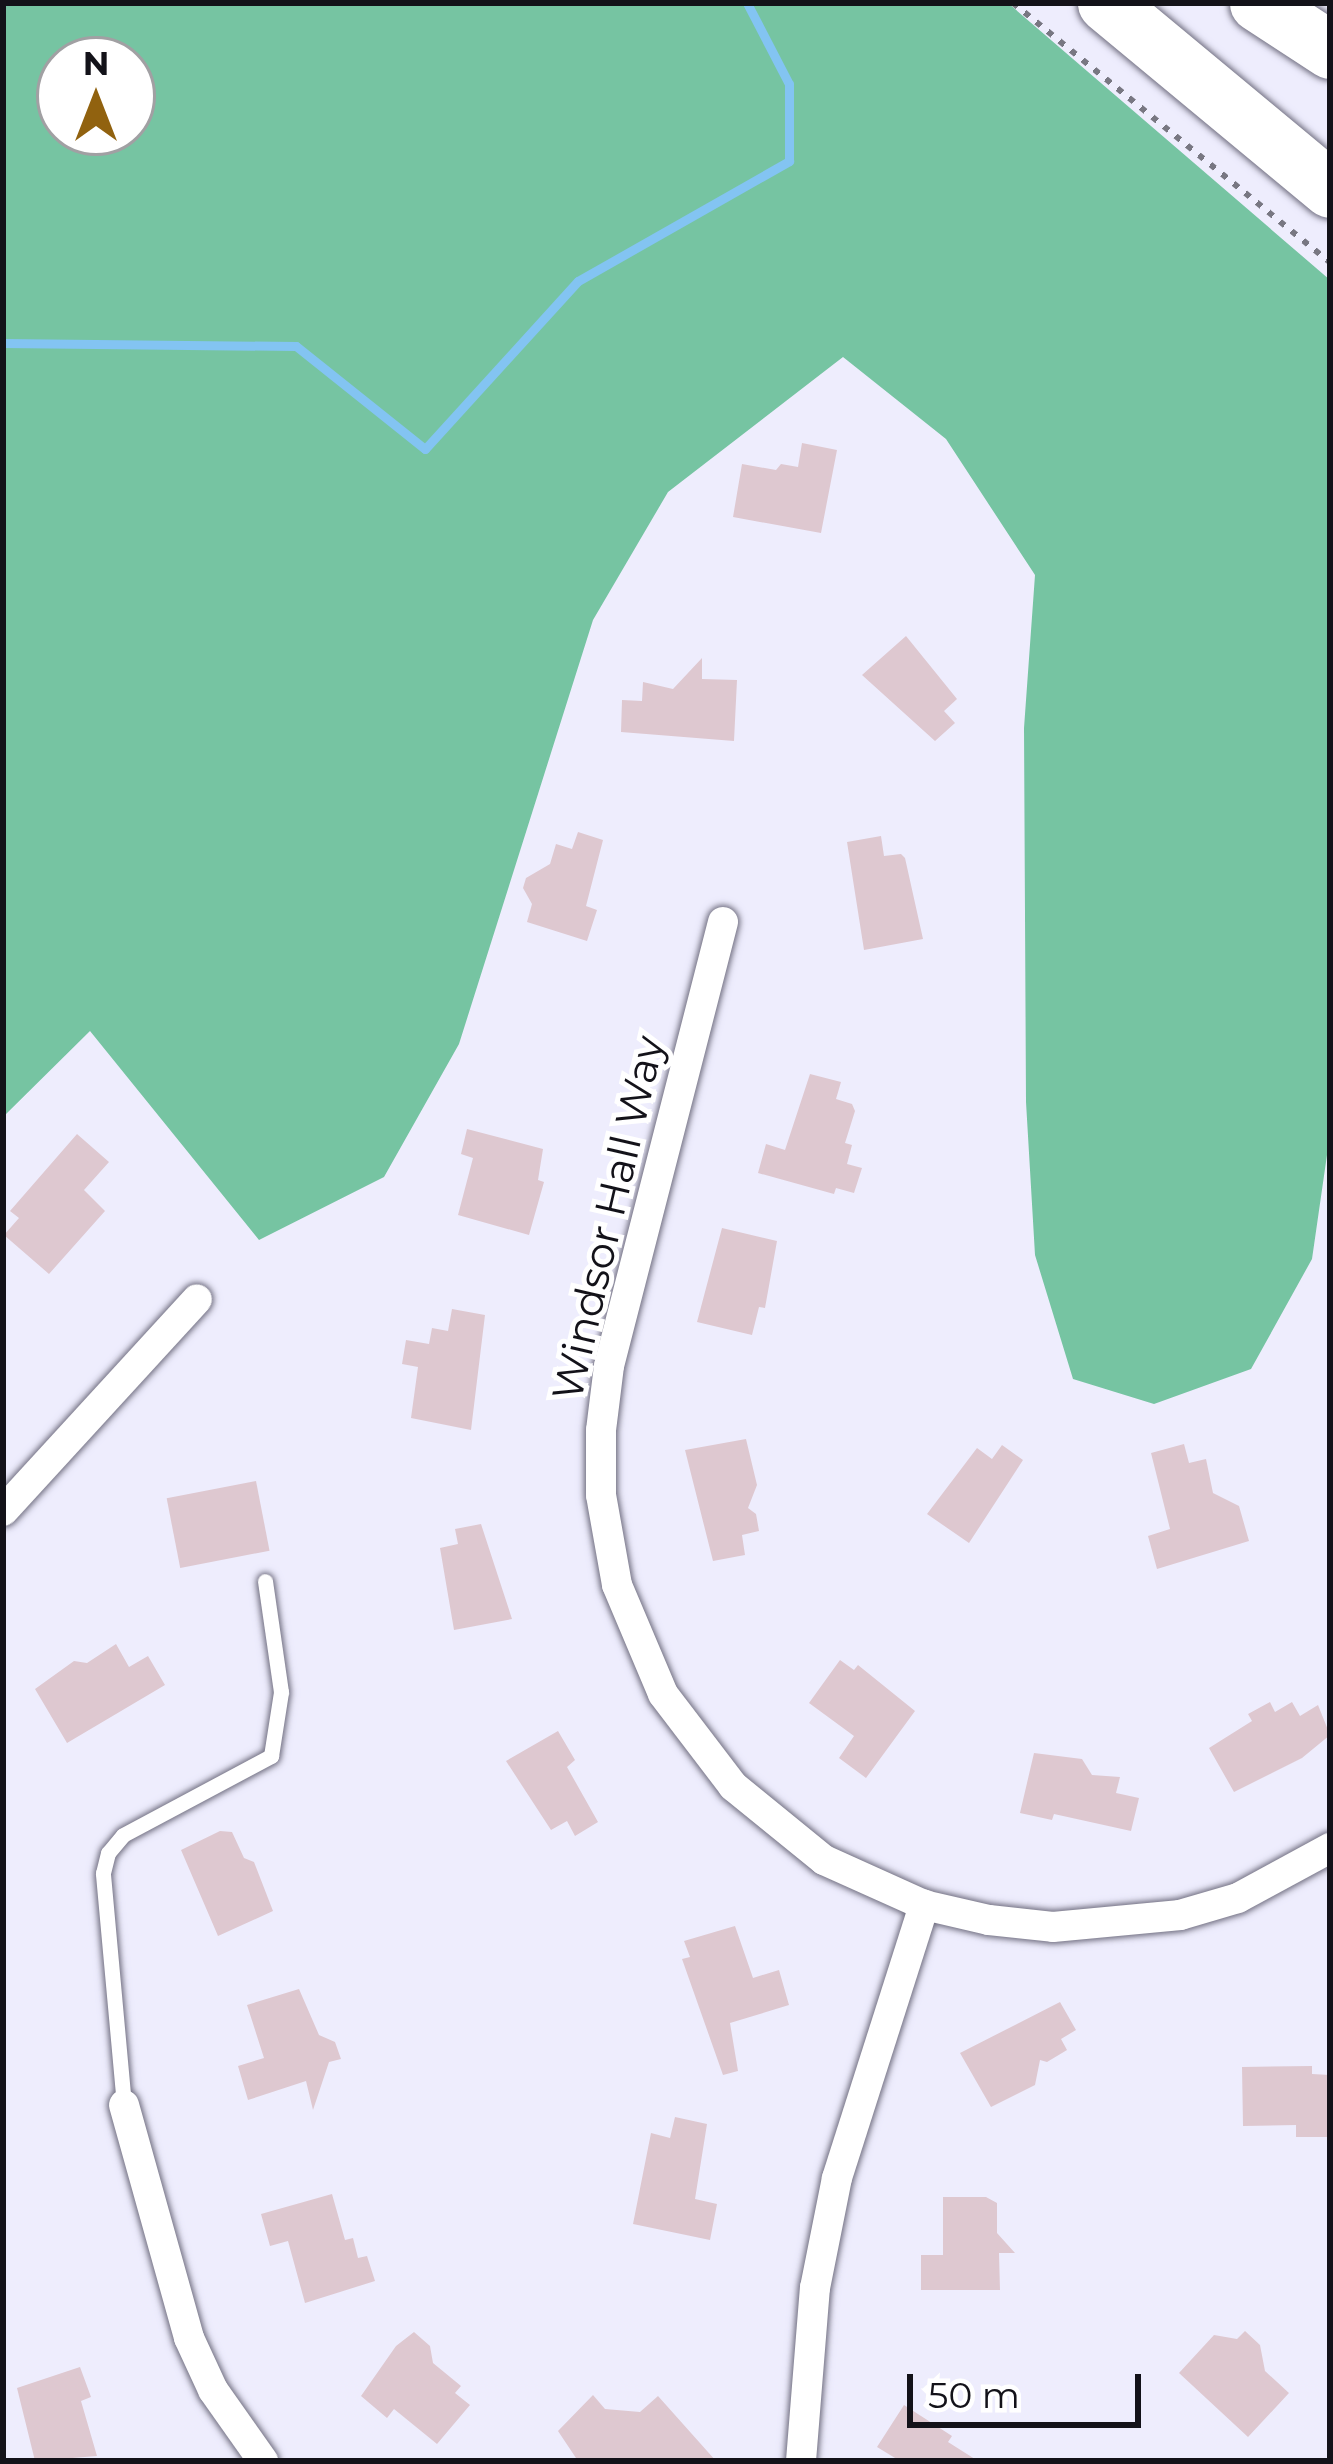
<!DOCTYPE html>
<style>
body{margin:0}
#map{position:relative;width:1333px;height:2464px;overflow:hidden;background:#eeedfd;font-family:Montserrat,sans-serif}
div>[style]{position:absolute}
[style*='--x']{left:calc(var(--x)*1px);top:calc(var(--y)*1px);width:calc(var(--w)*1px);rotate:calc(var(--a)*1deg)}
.forest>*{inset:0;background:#76c4a2}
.stream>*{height:9px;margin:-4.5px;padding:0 4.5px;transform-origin:4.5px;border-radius:4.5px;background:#83c4f2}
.building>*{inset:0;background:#dec8d0;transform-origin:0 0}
.path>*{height:6px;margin-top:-3px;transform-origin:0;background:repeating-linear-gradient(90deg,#787782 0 6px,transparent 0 15px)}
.roads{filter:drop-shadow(0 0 3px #727082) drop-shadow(0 0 3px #727082)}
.lane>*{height:15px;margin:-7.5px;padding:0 7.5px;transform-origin:7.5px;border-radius:7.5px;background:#fff}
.street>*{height:30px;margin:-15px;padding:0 15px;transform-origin:15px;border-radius:15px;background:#fff}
.highway>*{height:57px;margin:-28.5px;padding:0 28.5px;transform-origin:28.5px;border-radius:28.5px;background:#fff}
span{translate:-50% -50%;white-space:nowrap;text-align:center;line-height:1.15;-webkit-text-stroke:10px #fff;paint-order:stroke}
.street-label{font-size:42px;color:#131219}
.frame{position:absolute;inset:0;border:6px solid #131219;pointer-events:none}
.north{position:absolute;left:36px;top:36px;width:120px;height:120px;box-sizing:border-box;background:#fff;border:3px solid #a1a0a3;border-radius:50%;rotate:0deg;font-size:33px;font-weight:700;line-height:48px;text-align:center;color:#131219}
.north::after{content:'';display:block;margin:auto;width:42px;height:54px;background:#91620f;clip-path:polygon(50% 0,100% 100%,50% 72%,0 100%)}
.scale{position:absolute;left:907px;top:2374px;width:234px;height:54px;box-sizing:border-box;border:6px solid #131219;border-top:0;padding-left:15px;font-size:36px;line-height:42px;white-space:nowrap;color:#131219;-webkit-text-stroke:9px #fff;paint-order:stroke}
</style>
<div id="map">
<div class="forest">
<i style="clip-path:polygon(evenodd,3px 3px,1008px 3px,1330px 280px,1327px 1155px,1312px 1259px,1251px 1369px,1154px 1404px,1073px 1379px,1035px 1255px,1026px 1102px,1024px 728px,1035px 575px,946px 439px,843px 357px,668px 492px,593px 620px,459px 1044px,384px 1177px,259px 1240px,90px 1031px,3px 1117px,3px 3px,60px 60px,132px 60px,132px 132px,60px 132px,60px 60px)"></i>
</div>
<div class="stream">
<i style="--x:3;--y:343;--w:293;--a:0.6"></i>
<i style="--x:296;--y:346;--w:165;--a:38.6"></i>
<i style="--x:425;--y:449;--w:227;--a:-47.7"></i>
<i style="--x:578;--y:281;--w:243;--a:-29.6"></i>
<i style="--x:789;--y:161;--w:77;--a:-90"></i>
<i style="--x:789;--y:84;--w:91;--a:-117.4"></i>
</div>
<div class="building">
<i style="clip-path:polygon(802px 443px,837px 450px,821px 533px,733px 517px,742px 464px,776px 470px,781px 464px,798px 467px)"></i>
<i style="clip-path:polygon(906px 636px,957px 699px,944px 711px,955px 723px,935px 741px,862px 675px)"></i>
<i style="clip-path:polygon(702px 658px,702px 679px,737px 680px,734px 741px,621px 732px,622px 700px,642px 701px,643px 682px,673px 689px)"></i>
<i style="clip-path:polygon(578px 832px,603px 840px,586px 906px,597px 910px,587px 941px,527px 922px,532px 904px,523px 888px,526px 878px,550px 864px,556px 844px,572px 849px)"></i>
<i style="clip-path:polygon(881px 836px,884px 856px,901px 854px,905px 858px,923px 939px,864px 950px,847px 842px)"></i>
<i style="clip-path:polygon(810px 1074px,841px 1082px,836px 1099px,852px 1104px,855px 1111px,845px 1143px,852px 1145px,847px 1164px,862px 1168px,854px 1193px,836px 1188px,834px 1194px,758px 1173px,766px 1144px,785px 1150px)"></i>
<i style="clip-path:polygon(467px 1129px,543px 1149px,538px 1180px,544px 1182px,529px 1235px,458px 1215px,473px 1158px,461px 1154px)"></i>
<i style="clip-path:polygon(77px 1134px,109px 1162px,84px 1190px,105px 1211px,49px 1274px,4px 1235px,19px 1218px,10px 1211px)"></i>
<i style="clip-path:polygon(722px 1228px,777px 1241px,765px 1308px,759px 1307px,752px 1335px,697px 1322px)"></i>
<i style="clip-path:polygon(452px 1309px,485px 1315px,471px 1430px,411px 1418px,418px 1367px,402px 1364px,406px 1340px,429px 1344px,432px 1328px,448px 1331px)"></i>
<i style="clip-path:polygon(746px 1439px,757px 1485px,748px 1508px,756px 1514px,759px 1531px,742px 1535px,745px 1555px,713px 1561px,685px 1450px)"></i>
<i style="clip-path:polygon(1184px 1444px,1189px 1463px,1206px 1459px,1213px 1493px,1239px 1506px,1249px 1541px,1157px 1569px,1148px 1536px,1170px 1529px,1151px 1453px)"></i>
<i style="clip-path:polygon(1002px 1445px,1023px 1460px,969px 1543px,927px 1514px,977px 1448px,992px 1459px)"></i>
<i style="left:256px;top:1481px;width:71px;height:91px;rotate:79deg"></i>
<i style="clip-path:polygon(481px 1524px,512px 1619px,454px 1630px,440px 1548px,458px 1544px,455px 1529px)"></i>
<i style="clip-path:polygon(116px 1644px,129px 1667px,148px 1656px,165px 1685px,67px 1743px,35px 1689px,74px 1661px,87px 1663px)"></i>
<i style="clip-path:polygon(840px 1660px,854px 1670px,858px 1665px,915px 1711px,866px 1778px,839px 1758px,854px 1736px,809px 1703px)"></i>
<i style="clip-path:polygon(1270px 1702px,1275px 1712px,1292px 1702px,1300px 1716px,1318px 1705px,1330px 1735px,1302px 1758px,1234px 1792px,1209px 1748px,1252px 1721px,1248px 1714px)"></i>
<i style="clip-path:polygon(558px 1731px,575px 1760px,567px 1767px,598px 1822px,575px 1836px,567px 1821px,551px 1830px,506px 1761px)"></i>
<i style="clip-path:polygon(1034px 1753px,1082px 1759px,1092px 1775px,1120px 1777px,1116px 1793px,1139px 1798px,1131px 1831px,1054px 1814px,1052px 1820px,1020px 1813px)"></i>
<i style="clip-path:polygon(220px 1831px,232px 1832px,244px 1858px,254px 1862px,273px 1911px,218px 1936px,181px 1850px)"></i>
<i style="clip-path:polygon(735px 1926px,753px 1978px,779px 1970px,789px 2005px,730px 2023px,738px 2071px,723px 2075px,682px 1959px,690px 1957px,684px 1941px)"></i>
<i style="clip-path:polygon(299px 1989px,319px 2035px,335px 2042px,341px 2059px,329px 2062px,313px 2110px,306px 2081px,248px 2100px,238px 2066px,264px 2058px,247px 2005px)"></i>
<i style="clip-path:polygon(1060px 2002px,1076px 2030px,1061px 2039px,1067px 2050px,1047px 2062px,1040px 2060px,1035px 2085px,991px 2107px,960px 2053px)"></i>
<i style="clip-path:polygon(1312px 2066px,1312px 2074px,1330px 2075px,1330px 2137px,1296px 2137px,1296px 2125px,1243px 2126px,1242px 2067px)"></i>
<i style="clip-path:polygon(675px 2117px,707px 2124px,695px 2199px,717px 2204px,710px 2240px,633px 2224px,651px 2133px,670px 2138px)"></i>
<i style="clip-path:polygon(332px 2194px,345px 2240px,353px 2238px,358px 2258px,367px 2256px,375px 2281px,305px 2303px,288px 2241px,270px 2246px,261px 2214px)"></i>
<i style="clip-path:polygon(943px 2197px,986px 2197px,997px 2203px,997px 2233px,1015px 2253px,999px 2253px,1000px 2290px,921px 2290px,921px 2255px,943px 2255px)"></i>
<i style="clip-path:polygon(1245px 2331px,1260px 2345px,1265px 2371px,1289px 2393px,1248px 2437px,1179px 2373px,1214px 2335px,1237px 2339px)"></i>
<i style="clip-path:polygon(414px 2332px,430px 2346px,433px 2363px,461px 2386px,455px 2393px,470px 2405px,437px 2444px,394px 2409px,387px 2418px,361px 2396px,396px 2346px)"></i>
<i style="clip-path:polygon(80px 2367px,91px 2397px,81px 2401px,97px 2456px,35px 2461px,17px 2388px)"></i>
<i style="clip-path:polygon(593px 2395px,605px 2409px,640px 2412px,658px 2396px,716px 2461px,578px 2461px,558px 2431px)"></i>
<i style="clip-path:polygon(904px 2405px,952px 2436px,948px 2442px,978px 2461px,900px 2461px,877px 2447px)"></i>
</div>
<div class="path">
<i style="--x:1013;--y:3;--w:409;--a:39.3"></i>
</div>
<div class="roads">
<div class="lane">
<i style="--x:124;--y:2105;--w:233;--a:-95.2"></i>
<i style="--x:103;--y:1873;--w:21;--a:-76"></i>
<i style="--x:108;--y:1853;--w:23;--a:-50"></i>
<i style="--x:123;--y:1835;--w:168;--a:-28.1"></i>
<i style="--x:271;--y:1756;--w:65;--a:-81.1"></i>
<i style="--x:281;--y:1692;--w:112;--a:-98.2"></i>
</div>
<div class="street">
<i style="--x:723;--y:922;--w:458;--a:104.4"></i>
<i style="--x:609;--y:1366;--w:64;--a:97.1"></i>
<i style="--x:601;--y:1430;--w:65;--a:90"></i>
<i style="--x:601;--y:1495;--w:91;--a:79.9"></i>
<i style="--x:617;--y:1585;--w:118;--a:67.1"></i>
<i style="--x:663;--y:1694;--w:116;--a:52.7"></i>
<i style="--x:733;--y:1786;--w:117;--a:39.1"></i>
<i style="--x:824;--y:1860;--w:110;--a:24.2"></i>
<i style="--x:924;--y:1905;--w:67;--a:13"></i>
<i style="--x:989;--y:1920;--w:64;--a:6.2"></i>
<i style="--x:1053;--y:1927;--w:128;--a:-5.4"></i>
<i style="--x:1180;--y:1915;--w:60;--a:-16.3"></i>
<i style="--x:1238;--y:1898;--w:105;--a:-28.5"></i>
<i style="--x:3;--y:1511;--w:287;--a:-47.5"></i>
<i style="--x:124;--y:2105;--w:242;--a:74.4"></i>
<i style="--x:189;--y:2338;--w:57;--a:65.2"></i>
<i style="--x:213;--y:2390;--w:87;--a:54.8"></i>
<i style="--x:801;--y:2461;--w:174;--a:-85.4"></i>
<i style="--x:815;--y:2288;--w:112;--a:-78.7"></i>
<i style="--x:837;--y:2178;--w:287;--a:-72.3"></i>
</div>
<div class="highway">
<i style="--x:1106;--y:3;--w:291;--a:39.7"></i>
<i style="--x:1258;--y:3;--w:86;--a:33.1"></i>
</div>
</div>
<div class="street-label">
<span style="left:608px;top:1218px;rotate:-77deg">Windsor Hall Way</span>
</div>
<div class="frame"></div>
<div class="north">N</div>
<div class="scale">50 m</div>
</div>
